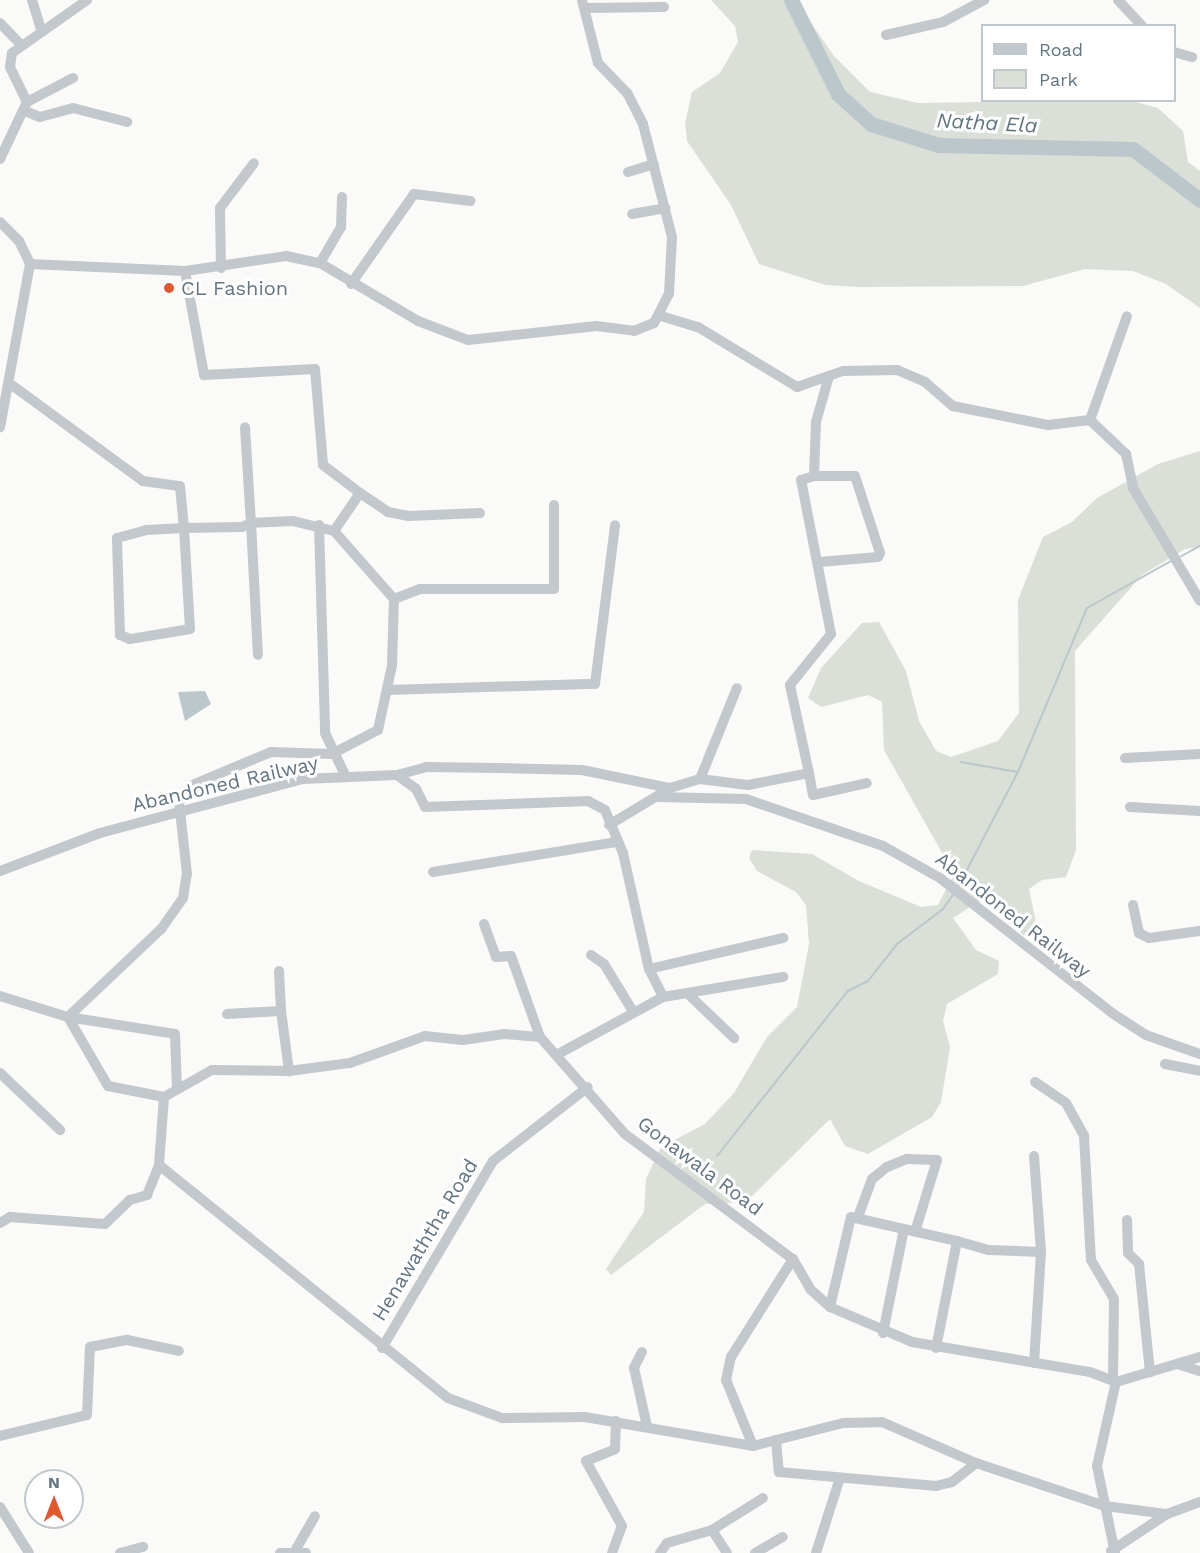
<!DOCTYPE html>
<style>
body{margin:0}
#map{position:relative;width:1200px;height:1553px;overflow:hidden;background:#fafaf8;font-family:"Work Sans",sans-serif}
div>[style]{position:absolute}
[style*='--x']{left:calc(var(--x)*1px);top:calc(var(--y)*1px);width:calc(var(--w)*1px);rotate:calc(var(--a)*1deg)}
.green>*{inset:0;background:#dadfd7}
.water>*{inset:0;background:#bbc7cb}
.stream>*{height:2px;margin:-1px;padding:0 1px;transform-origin:1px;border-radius:1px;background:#bbc7cb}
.river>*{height:15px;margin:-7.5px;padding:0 7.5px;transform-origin:7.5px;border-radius:7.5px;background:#bbc7cb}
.minor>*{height:10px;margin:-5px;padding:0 5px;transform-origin:5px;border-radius:5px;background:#c3c8cc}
.dots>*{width:16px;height:16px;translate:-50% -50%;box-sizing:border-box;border:3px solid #fff;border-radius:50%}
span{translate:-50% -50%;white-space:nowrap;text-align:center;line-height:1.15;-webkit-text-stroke:6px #fff;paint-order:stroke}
.poi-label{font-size:20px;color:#657683}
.left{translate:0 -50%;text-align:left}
.street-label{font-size:20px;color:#657683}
.water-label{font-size:21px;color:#60757c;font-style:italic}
.legend{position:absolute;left:981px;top:24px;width:195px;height:78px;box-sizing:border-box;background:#fff;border:2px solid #c1c8cd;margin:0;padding:8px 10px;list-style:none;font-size:18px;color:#657683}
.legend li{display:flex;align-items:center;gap:12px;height:30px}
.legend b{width:30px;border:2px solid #c1c8cd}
.north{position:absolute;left:24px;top:1469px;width:60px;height:60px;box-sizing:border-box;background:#fff;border:2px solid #c1c8cd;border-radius:50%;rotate:0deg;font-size:16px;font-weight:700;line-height:24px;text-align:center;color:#657683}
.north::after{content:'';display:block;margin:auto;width:21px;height:27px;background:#e4572e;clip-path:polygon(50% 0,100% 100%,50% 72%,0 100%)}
</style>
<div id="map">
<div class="green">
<i style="clip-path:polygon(711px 0,795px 0,834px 56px,870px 92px,918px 103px,1128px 100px,1158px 108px,1183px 131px,1188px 162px,1200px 171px,1200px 308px,1166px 284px,1133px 271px,1085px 269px,1023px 286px,858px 287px,825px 285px,759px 264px,731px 205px,687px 141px,685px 123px,692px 92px,720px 73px,738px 42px,735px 26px)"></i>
<i style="clip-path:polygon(1200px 451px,1200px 547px,1185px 549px,1142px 575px,1075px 651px,1076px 850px,1066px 877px,1042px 880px,1029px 889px,1039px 937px,1024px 936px,987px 903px,978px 902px,953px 918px,976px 950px,999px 961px,998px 974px,947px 1004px,943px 1021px,950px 1047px,941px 1102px,932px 1117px,868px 1154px,845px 1146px,830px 1119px,746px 1202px,705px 1204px,611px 1275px,606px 1269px,644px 1212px,646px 1179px,661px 1147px,705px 1124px,734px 1093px,767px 1037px,797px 1007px,809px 944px,806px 905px,796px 892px,757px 871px,749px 858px,752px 850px,812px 854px,859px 881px,921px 907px,938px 905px,954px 874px,884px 750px,882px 702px,868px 695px,821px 707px,808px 698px,821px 668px,862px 623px,879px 622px,906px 671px,919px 721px,936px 751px,951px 757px,998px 741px,1019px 713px,1018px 600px,1043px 537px,1072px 522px,1097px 498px,1158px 464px)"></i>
</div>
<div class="water">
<i style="clip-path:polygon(205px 691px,211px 704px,185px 721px,178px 692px)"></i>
</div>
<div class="stream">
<i style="--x:1178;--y:558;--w:25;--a:-29"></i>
<i style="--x:961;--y:762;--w:57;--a:10.1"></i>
<i style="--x:957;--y:889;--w:132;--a:-62.5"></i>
<i style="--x:1018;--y:772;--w:178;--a:-67.2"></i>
<i style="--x:1087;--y:608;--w:98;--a:-29.2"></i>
<i style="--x:717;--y:1156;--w:211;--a:-51.6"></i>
<i style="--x:848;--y:991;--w:22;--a:-27"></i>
<i style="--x:868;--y:981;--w:47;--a:-51.9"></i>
<i style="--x:897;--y:944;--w:58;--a:-37.3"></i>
<i style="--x:943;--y:909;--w:19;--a:-55"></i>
</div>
<div class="river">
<i style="--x:791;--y:0;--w:105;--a:63.4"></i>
<i style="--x:838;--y:94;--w:45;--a:42.3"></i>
<i style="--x:871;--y:124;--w:71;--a:17.2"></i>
<i style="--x:939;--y:145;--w:194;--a:1.2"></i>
<i style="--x:1133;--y:149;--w:84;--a:37.3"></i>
</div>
<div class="minor">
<i style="--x:32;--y:0;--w:31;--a:73"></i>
<i style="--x:1118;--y:0;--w:35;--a:47"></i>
<i style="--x:584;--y:8;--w:80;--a:-0.7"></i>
<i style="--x:0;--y:23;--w:29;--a:46"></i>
<i style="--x:886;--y:35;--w:58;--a:-12.8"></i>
<i style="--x:943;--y:22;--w:47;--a:-28.2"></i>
<i style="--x:1174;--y:52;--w:19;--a:16"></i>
<i style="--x:27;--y:102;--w:52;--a:-27.6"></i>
<i style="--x:25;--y:111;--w:16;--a:22"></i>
<i style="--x:40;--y:117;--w:34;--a:-15"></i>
<i style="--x:73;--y:108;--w:56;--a:14.5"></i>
<i style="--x:0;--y:159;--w:63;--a:-64.7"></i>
<i style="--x:27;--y:102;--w:39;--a:-116"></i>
<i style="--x:10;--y:67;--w:14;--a:-82"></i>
<i style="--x:12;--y:53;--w:92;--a:-35.2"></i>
<i style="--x:628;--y:172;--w:27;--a:-17"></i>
<i style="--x:632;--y:214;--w:34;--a:-10"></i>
<i style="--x:0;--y:222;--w:27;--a:45"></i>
<i style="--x:19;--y:241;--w:25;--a:64"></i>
<i style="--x:30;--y:264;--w:166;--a:100.4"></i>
<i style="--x:320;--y:263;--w:42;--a:-59.7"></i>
<i style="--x:341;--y:227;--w:30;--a:-88"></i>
<i style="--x:30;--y:264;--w:155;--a:2.6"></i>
<i style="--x:185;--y:271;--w:102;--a:-8.4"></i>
<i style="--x:286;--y:256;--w:35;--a:12"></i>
<i style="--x:320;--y:263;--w:114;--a:30.6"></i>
<i style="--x:418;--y:321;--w:53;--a:20.8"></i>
<i style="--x:468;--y:340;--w:129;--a:-6.2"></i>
<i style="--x:596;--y:326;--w:38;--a:7"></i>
<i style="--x:634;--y:331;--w:22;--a:-22"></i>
<i style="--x:654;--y:323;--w:33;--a:-63"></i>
<i style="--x:669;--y:294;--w:57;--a:-87"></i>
<i style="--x:672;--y:237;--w:117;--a:-104.4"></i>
<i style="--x:643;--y:124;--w:35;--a:-117"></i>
<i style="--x:627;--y:93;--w:42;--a:-134"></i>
<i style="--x:598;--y:63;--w:65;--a:-104.3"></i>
<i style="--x:221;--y:268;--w:60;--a:-91"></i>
<i style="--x:220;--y:208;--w:56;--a:-52.9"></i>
<i style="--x:185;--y:271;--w:106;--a:79.6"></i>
<i style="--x:204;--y:375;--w:111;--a:-3.1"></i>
<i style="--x:315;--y:369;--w:96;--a:85.2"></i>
<i style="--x:323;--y:465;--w:46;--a:37.1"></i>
<i style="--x:351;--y:284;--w:110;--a:-55"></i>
<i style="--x:414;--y:194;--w:57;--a:7"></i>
<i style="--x:661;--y:316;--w:39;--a:17"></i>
<i style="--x:698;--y:327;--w:116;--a:31.2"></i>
<i style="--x:797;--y:387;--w:49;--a:-19.2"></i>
<i style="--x:843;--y:371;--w:54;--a:-1.1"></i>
<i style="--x:897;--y:370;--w:30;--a:23"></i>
<i style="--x:925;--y:382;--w:37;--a:41"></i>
<i style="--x:953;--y:406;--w:97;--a:11.3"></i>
<i style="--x:1048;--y:425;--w:42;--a:-6.8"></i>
<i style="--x:1090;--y:420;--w:50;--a:43.4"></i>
<i style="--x:1126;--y:454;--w:35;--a:78"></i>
<i style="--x:1133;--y:488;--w:131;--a:59.3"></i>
<i style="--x:9;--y:383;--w:166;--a:36.2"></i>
<i style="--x:143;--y:481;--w:37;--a:8"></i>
<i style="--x:180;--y:486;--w:42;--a:84.6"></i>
<i style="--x:184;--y:528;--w:101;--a:86.6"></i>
<i style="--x:190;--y:629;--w:61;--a:170.5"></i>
<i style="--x:130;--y:639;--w:11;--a:-158"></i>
<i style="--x:120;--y:635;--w:97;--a:-91.8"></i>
<i style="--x:117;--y:538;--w:30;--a:-15"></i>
<i style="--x:146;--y:530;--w:38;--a:-3"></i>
<i style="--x:184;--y:528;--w:58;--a:-1"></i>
<i style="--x:242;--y:527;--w:10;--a:-24"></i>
<i style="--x:251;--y:523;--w:96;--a:-93.6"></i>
<i style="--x:1090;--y:420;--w:110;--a:-70.4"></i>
<i style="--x:814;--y:476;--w:41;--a:0"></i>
<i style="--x:855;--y:476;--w:81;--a:72"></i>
<i style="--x:880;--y:553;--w:4;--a:117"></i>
<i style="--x:878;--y:557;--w:59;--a:175.2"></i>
<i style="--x:319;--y:525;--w:208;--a:88.3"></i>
<i style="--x:325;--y:733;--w:47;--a:64.5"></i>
<i style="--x:334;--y:531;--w:46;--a:-55.6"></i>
<i style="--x:360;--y:493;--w:34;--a:34"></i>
<i style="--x:388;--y:512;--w:21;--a:11"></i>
<i style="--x:409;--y:516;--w:71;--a:-2.4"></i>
<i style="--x:394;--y:599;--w:28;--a:-21"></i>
<i style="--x:420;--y:589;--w:134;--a:0"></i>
<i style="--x:554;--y:589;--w:84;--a:-90"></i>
<i style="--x:387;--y:690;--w:208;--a:-1.7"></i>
<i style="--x:595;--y:684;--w:160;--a:-82.8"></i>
<i style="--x:1125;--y:758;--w:75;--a:-3.1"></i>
<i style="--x:809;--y:773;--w:22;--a:80"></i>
<i style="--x:813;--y:795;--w:55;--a:-12.5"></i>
<i style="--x:397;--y:775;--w:24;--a:36"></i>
<i style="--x:416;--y:789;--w:20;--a:63"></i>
<i style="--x:425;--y:807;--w:163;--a:-2.1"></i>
<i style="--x:588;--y:801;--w:19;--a:28"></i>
<i style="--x:605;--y:810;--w:47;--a:67.3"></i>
<i style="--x:623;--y:853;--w:119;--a:77.4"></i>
<i style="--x:649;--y:969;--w:31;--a:63"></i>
<i style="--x:663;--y:997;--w:119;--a:151.5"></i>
<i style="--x:700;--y:779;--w:98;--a:-67.9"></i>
<i style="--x:657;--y:797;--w:89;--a:1.3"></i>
<i style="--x:746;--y:799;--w:145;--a:18.9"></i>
<i style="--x:883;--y:846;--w:65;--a:29.3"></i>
<i style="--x:940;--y:878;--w:219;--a:38.1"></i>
<i style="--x:1112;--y:1013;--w:40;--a:32.9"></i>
<i style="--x:1146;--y:1035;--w:57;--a:19.4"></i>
<i style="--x:1130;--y:807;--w:70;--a:3.3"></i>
<i style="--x:609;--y:825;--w:62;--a:-31.1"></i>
<i style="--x:0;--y:871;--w:107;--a:-20.8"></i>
<i style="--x:100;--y:833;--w:210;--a:-14.9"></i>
<i style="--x:303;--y:779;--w:94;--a:-2.4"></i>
<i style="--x:397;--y:775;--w:30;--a:-15"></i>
<i style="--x:426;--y:767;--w:72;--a:0.8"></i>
<i style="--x:498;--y:768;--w:84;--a:1.4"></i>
<i style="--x:582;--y:770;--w:90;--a:11.6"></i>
<i style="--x:670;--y:788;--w:31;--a:-17"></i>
<i style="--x:700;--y:779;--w:48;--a:7.1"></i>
<i style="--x:748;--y:785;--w:62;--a:-11.1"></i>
<i style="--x:809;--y:773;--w:90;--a:-102.2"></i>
<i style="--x:790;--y:685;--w:65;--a:-51.2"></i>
<i style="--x:831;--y:634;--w:157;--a:-101"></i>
<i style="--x:801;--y:480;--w:14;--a:-17"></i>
<i style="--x:814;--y:476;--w:54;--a:-87.9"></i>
<i style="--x:816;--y:422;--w:48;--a:-74.2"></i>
<i style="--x:433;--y:872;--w:185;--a:-9.3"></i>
<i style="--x:1133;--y:905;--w:29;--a:78"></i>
<i style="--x:1139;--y:933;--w:11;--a:27"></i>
<i style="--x:1149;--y:938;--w:51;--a:-7.8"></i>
<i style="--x:484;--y:924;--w:35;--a:70"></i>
<i style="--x:496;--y:957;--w:15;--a:-4"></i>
<i style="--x:511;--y:956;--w:86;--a:70.3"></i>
<i style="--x:591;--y:955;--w:16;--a:35"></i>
<i style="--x:604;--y:964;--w:57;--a:58.5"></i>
<i style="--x:649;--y:969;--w:138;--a:-13"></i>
<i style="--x:279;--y:971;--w:40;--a:87.1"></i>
<i style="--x:688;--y:994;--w:64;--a:43.7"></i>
<i style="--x:0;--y:996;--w:71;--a:17.2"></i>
<i style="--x:68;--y:1017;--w:108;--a:9"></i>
<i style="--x:175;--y:1034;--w:55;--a:87.9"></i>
<i style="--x:663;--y:997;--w:122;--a:-9.5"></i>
<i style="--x:227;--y:1014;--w:54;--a:-3.2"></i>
<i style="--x:281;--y:1011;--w:61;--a:82.4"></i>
<i style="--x:1165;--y:1064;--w:36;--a:11"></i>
<i style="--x:0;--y:1073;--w:83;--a:43.5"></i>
<i style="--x:1035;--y:1082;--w:37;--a:34"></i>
<i style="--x:1066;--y:1103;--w:38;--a:61"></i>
<i style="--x:1084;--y:1136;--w:124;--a:86.8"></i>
<i style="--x:1091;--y:1260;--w:45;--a:59.5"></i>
<i style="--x:1114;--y:1299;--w:81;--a:90.7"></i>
<i style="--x:164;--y:1097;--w:57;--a:-168.9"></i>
<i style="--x:108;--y:1086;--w:80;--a:-120.1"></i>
<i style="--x:68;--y:1017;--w:129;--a:-43.4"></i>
<i style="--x:162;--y:928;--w:37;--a:-55"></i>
<i style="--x:183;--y:898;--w:24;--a:-81"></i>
<i style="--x:187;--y:874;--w:72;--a:-96.3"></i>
<i style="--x:179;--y:802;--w:21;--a:-53"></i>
<i style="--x:192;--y:785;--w:86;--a:-22.7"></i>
<i style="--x:271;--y:752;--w:61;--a:1.9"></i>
<i style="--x:332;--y:754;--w:52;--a:-27.6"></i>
<i style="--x:378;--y:730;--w:66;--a:-77.8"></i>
<i style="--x:392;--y:665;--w:66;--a:-88.3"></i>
<i style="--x:394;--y:599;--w:91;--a:-131.4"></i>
<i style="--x:334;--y:531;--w:42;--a:-166.3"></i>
<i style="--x:293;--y:521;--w:42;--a:177.3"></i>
<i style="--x:251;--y:523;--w:132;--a:87"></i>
<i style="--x:1034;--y:1156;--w:96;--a:85.8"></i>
<i style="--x:1041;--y:1252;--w:111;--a:93.6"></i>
<i style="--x:159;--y:1165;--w:371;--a:38.9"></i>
<i style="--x:448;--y:1398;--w:58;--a:20.3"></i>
<i style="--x:502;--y:1418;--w:83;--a:-0.7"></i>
<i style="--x:585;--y:1417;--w:170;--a:9.8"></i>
<i style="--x:753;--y:1446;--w:93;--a:-14.3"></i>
<i style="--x:843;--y:1423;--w:39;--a:-1"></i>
<i style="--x:882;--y:1422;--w:103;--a:23.6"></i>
<i style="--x:976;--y:1463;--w:136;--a:18.4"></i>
<i style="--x:1105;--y:1506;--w:63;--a:7.4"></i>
<i style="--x:1167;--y:1514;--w:35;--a:-20"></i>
<i style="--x:858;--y:1217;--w:40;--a:-69.8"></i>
<i style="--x:872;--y:1179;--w:19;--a:-39"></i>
<i style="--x:887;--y:1167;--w:22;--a:-22"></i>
<i style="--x:907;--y:1159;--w:30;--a:2"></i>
<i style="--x:937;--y:1160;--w:75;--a:107"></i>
<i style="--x:1127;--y:1220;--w:33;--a:88"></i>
<i style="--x:1128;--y:1253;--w:16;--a:45"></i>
<i style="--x:1139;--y:1264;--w:109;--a:84.2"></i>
<i style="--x:0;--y:1223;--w:12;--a:-31"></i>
<i style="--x:10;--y:1217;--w:95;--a:4.2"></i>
<i style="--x:105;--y:1224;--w:35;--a:-44"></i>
<i style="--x:130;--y:1200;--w:18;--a:-16"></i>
<i style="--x:147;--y:1195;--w:32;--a:-68"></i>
<i style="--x:159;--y:1165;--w:68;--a:-85.8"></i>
<i style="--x:164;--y:1097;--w:55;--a:-29.4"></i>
<i style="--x:212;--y:1070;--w:77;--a:0.7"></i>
<i style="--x:289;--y:1071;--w:62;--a:-7.5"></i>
<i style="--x:350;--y:1063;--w:80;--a:-19.8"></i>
<i style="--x:425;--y:1036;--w:38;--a:6"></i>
<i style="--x:463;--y:1040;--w:41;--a:-8.3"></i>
<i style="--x:504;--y:1034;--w:36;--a:5"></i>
<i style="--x:540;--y:1037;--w:129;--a:48.8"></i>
<i style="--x:625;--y:1134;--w:209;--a:36.7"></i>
<i style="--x:793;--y:1259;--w:34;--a:60"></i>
<i style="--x:810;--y:1289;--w:27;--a:42"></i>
<i style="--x:830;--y:1307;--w:89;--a:23.1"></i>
<i style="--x:912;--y:1342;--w:181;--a:9.6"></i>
<i style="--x:1090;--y:1372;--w:28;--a:21"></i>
<i style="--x:957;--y:1241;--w:33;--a:16"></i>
<i style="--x:989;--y:1250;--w:52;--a:2.2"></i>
<i style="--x:830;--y:1307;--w:92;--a:-76.9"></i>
<i style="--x:851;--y:1217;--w:109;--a:12.8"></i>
<i style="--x:957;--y:1241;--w:109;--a:101.1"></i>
<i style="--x:883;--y:1333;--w:106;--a:-78.6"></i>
<i style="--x:382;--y:1348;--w:217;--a:-59.3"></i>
<i style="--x:493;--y:1161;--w:120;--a:-37.9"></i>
<i style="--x:642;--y:1352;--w:18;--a:117"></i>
<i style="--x:634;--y:1368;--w:59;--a:77.4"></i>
<i style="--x:1180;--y:1365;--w:21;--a:17"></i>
<i style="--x:1116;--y:1382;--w:88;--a:-16.6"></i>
<i style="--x:0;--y:1436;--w:89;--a:-13.6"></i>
<i style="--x:87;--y:1415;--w:68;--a:-87.5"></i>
<i style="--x:90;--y:1347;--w:38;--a:-11"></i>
<i style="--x:127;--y:1340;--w:53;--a:11.9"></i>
<i style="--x:776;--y:1440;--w:32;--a:85"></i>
<i style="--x:779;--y:1472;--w:158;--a:5.1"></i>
<i style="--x:936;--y:1486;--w:16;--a:-14"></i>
<i style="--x:952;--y:1482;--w:31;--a:-38"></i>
<i style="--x:753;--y:1446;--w:71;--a:-112.2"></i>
<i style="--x:726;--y:1380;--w:24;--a:-78"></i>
<i style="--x:731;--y:1357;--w:116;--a:-57.7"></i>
<i style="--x:0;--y:1507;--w:54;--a:57.8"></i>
<i style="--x:712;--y:1530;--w:27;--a:57"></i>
<i style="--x:295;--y:1551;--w:40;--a:-60.3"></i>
<i style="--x:1111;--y:1551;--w:67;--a:-33.5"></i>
<i style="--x:120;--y:1553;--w:24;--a:-15"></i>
<i style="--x:280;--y:1553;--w:26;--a:0"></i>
<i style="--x:612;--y:1553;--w:29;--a:-70"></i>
<i style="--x:622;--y:1526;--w:74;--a:-119"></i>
<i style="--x:586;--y:1461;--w:31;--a:-22"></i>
<i style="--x:615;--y:1449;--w:28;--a:-88"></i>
<i style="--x:660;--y:1553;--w:12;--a:-55"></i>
<i style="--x:667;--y:1543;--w:47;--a:-16.1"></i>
<i style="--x:712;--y:1530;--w:60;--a:-32.1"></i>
<i style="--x:755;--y:1553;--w:32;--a:-30"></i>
<i style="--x:816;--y:1553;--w:79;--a:-72.3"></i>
<i style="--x:1115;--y:1553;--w:89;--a:-101.7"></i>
<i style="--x:1097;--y:1466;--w:86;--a:-77.3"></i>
</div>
<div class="dots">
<i style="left:169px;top:288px;background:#e4572e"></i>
</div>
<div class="poi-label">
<span class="left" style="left:181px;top:288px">CL Fashion</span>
</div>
<div class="street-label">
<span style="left:225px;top:784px;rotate:-13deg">Abandoned Railway</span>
<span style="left:1013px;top:915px;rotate:38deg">Abandoned Railway</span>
<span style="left:700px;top:1166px;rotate:37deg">Gonawala Road</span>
<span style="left:425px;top:1240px;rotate:-59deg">Henawaththa Road</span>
</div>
<div class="water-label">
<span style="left:987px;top:123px;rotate:3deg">Natha Ela</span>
</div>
<ul class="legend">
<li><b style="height:8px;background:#c3c8cc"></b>Road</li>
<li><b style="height:16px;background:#dadfd7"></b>Park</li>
</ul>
<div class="north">N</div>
</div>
